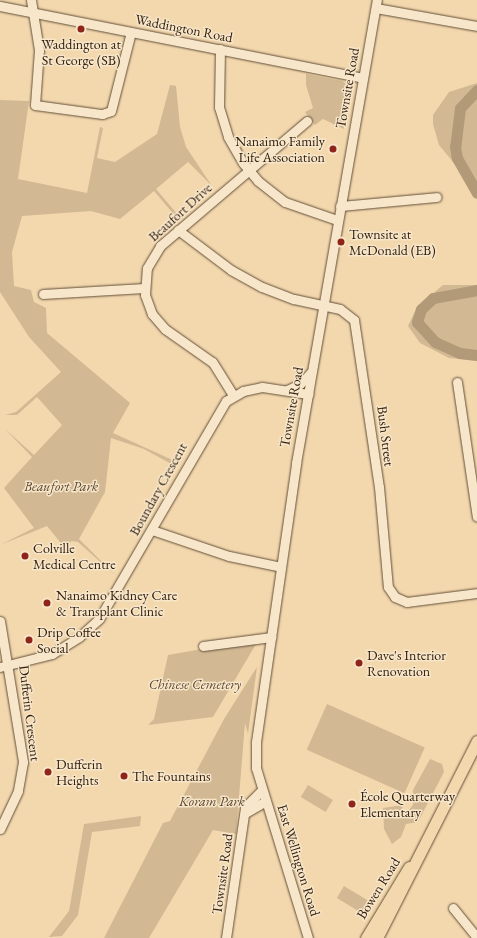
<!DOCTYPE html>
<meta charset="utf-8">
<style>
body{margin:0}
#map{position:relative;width:477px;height:938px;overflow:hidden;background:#f3d8ae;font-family:"EB Garamond",serif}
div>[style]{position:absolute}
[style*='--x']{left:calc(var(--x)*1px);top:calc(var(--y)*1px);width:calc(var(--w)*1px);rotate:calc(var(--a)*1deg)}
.green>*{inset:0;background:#d2b993;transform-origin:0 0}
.river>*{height:11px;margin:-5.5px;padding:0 5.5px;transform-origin:5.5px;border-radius:5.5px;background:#b29978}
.roads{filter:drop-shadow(0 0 1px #634e37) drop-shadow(0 0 1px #634e37)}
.minor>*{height:9px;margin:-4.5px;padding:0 4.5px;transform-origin:4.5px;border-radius:4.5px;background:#f7e6ca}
.major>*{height:11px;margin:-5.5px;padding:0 5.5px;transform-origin:5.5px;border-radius:5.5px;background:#f3d8ae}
.dots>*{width:11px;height:11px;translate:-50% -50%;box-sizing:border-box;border:2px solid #f7e6ca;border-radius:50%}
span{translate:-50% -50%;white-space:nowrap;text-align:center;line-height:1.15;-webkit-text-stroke:3px #f7e6ca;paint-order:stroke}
.street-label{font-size:14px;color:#33200f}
.poi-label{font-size:14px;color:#33200f}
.right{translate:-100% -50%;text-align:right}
.left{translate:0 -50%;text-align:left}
.park-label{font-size:14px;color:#5b4630;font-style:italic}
</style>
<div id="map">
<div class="green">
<i style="clip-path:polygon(306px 74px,342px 81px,350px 87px,344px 129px,323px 119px,315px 125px,305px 112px,313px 108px,306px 85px)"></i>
<i style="clip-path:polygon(477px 83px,477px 191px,439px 145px,433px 124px,433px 115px,449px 92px)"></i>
<i style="clip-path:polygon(170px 85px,176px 86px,180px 127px,186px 147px,212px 186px,188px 162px,156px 189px,178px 215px,176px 217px,154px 191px,120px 219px,91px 211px,22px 216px,12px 252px,14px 286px,31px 290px,34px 302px,46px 308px,47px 333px,130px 403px,113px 433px,177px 462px,175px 466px,144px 449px,111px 438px,105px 492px,79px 539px,116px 576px,78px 542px,72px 541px,64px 547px,47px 526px,0 545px,34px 528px,4px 488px,32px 457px,5px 429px,34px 455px,62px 425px,37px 397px,17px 415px,5px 415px,16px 412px,61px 372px,29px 337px,0 292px,0 100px,29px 101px,18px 179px,87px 193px,100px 127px,103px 128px,97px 158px,115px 162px,157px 134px)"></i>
<i style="clip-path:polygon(477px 285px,477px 361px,449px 358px,420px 343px,408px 326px,417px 307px,443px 285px)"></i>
<i style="clip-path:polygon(259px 639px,213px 717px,148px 725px,154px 719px,168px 655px)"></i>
<i style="clip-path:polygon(257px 667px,248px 734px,245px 723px,236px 834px,213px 830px,149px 938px,104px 938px,163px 823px,170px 821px,224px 719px)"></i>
<i style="left:327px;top:704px;width:107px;height:50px;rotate:24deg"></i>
<i style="clip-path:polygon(430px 759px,442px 764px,444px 772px,418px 822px,406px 824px,401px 837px,392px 844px,384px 829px,383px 808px,402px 805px,403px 811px,409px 810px,413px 805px,413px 790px)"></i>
<i style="left:308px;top:785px;width:29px;height:14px;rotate:31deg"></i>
<i style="clip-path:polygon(141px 816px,140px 826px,92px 832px,78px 915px,62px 936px,49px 937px,69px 911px,84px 824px)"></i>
<i style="left:344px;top:886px;width:29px;height:14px;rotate:31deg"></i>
</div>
<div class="river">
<i style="--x:477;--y:90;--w:25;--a:133"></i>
<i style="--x:460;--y:108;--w:38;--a:97"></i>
<i style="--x:455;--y:146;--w:12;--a:81"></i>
<i style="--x:457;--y:158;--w:40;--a:60.3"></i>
<i style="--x:477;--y:290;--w:45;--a:169.7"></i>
<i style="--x:433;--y:298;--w:16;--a:137"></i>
<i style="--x:421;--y:309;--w:14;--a:107"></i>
<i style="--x:417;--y:322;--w:27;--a:48"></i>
<i style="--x:435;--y:342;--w:27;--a:24"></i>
<i style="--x:460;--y:353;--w:17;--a:7"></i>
</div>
<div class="roads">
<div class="minor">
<i style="--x:31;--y:0;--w:51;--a:80.9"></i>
<i style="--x:39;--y:50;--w:55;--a:94.2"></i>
<i style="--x:35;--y:105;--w:68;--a:7.7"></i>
<i style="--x:102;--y:114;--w:9;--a:-18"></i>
<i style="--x:111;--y:111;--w:81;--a:-75.8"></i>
<i style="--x:0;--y:6;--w:370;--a:11.2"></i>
<i style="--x:376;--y:8;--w:103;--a:10.1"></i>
<i style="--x:220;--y:49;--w:58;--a:91"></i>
<i style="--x:219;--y:107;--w:31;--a:73"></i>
<i style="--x:228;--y:137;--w:30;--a:60"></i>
<i style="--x:243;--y:163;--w:23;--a:50"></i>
<i style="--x:258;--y:181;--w:34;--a:38"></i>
<i style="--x:285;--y:202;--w:55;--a:19.1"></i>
<i style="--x:340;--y:206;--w:97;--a:-5.3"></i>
<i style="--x:178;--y:230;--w:66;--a:37"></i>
<i style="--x:231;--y:270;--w:35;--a:29"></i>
<i style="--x:262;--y:287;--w:34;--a:21"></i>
<i style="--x:294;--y:299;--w:47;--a:12.3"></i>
<i style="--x:340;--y:309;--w:18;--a:38"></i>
<i style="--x:354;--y:320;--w:169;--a:81.5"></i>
<i style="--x:379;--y:487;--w:100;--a:84.9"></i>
<i style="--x:388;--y:587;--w:12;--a:55"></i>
<i style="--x:395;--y:597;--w:13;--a:23"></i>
<i style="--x:407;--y:602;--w:71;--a:-7.3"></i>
<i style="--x:43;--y:294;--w:101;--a:-3.4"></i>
<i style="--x:457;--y:382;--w:136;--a:81.6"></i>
<i style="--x:287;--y:390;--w:14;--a:-25"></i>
<i style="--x:300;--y:384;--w:16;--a:-47"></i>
<i style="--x:233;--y:395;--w:39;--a:-122"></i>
<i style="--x:212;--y:362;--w:57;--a:-144.9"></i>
<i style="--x:165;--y:329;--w:20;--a:-131"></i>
<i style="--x:152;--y:314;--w:20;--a:-110"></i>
<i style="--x:145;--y:295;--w:27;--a:-86"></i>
<i style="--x:147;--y:268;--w:26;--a:-59"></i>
<i style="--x:160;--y:246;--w:193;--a:-40.4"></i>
<i style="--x:152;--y:530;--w:81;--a:18.7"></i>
<i style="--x:229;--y:556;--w:53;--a:11.9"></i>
<i style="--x:0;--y:621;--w:143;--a:80.7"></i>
<i style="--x:23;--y:762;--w:29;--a:100"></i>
<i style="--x:18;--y:791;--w:42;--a:115.3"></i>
<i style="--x:203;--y:646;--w:69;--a:-7.5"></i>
<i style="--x:0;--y:667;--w:54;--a:-14"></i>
<i style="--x:52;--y:654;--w:32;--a:-32"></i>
<i style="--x:79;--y:637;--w:27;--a:-42"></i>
<i style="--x:99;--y:619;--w:252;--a:-59.8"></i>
<i style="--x:226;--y:401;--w:20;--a:-30"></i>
<i style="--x:243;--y:391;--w:19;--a:-12"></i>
<i style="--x:262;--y:387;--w:47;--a:8.7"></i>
<i style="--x:245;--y:813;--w:24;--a:-30"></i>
<i style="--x:453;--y:908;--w:38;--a:51"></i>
<i style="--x:226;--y:938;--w:132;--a:-81.7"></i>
<i style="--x:245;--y:807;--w:24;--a:-45"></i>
<i style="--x:308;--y:938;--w:178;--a:-107"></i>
<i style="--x:256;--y:768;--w:26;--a:-90"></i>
<i style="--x:256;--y:742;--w:282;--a:-81.8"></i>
<i style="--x:296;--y:463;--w:470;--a:-80.1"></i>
</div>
<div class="major">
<i style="--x:366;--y:938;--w:83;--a:-58.8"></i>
<i style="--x:377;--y:938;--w:221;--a:-63.1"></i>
</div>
</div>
<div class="dots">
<i style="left:81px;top:29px;background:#8f2418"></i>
<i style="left:333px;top:149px;background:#8f2418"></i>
<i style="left:341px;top:242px;background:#8f2418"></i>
<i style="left:25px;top:556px;background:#8f2418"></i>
<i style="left:47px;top:603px;background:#8f2418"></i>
<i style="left:29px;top:640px;background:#8f2418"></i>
<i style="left:359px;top:663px;background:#8f2418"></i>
<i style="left:48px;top:772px;background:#8f2418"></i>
<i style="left:124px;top:776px;background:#8f2418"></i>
<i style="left:352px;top:804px;background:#8f2418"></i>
</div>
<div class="street-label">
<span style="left:184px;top:28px;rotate:11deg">Waddington Road</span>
<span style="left:347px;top:88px;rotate:-80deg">Townsite Road</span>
<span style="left:180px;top:212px;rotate:-42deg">Beaufort Drive</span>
<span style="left:291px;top:407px;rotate:-80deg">Townsite Road</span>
<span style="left:386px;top:436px;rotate:83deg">Bush Street</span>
<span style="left:158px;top:489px;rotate:-61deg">Boundary Crescent</span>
<span style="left:30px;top:713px;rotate:83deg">Dufferin Crescent</span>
<span style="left:299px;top:860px;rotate:73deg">East Wellington Road</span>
<span style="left:222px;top:874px;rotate:-82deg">Townsite Road</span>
<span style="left:378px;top:888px;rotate:-58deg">Bowen Road</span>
</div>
<div class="poi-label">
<span style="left:81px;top:52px">Waddington at<br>St George (SB)</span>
<span class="right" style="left:325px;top:149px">Nanaimo Family<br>Life Association</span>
<span class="left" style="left:349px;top:242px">Townsite at<br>McDonald (EB)</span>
<span class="left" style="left:33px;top:556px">Colville<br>Medical Centre</span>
<span class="left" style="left:56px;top:603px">Nanaimo Kidney Care<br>&amp; Transplant Clinic</span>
<span class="left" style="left:37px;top:640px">Drip Coffee<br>Social</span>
<span class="left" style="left:367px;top:663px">Dave's Interior<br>Renovation</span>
<span class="left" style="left:56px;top:772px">Dufferin<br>Heights</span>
<span class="left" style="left:132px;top:776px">The Fountains</span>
<span class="left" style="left:360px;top:804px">École Quarterway<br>Elementary</span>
</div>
<div class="park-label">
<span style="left:61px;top:486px">Beaufort Park</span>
<span style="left:195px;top:684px">Chinese Cemetery</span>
<span style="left:212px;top:801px">Koram Park</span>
</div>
</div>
